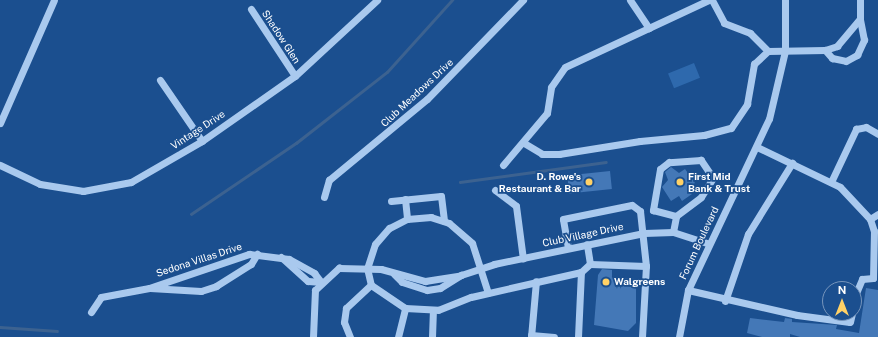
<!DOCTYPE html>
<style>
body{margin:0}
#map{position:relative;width:878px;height:337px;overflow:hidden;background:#1b4f8f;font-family:"Public Sans",sans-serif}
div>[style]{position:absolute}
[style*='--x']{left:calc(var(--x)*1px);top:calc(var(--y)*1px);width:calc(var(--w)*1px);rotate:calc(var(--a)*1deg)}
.green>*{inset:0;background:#2e69ad;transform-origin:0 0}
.stream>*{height:2.5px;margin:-1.25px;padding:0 1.25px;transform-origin:1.25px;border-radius:1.25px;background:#3c6290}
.building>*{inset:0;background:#4478b7;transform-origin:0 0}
.minor>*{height:7px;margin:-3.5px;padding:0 3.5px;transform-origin:3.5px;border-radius:3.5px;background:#a9c9ee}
.dots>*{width:11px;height:11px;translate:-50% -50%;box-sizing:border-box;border:2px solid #1b4f8f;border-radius:50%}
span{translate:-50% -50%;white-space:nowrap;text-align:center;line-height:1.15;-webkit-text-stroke:3.5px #1b4f8f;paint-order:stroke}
.street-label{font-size:10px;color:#fff}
.poi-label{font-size:10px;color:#fff;font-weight:700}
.right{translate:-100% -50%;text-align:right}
.left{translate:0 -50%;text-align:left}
.north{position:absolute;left:822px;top:281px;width:40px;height:40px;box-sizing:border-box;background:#1b4f8f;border:1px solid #7695bc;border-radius:50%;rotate:0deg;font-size:11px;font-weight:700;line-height:16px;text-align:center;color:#fff}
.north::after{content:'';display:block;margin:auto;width:14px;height:18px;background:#ffd166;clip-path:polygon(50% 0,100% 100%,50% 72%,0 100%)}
</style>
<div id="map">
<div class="green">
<i style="left:694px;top:63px;width:16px;height:28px;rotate:68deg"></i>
</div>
<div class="stream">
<i style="--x:460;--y:182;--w:147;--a:-7.8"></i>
<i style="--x:191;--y:214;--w:127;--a:-34.1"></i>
<i style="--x:296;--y:143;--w:115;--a:-38"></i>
<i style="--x:387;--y:72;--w:97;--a:-47.9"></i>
<i style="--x:0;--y:327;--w:57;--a:4"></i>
</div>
<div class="building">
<i style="clip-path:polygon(671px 167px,679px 173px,685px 169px,695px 183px,687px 188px,692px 194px,682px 201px,679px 196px,671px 201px,662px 187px,668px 180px,665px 172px)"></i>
<i style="left:610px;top:171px;width:18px;height:43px;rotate:84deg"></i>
<i style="clip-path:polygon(602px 269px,612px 270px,612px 277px,636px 279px,636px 323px,628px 331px,594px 325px,598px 275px)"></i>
<i style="clip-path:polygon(866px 288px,878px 290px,878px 337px,800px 337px,790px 334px,790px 337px,762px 337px,747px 333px,750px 318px,784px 322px,785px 318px,792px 319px,792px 322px,837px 325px,836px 329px,859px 333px)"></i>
</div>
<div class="minor">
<i style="--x:630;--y:0;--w:34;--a:56"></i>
<i style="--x:712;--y:0;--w:26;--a:62"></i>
<i style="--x:724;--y:23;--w:28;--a:21"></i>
<i style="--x:750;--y:33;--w:25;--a:45"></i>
<i style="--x:251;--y:9;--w:80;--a:56.7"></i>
<i style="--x:825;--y:50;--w:11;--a:49"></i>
<i style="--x:832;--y:58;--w:14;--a:12"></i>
<i style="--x:846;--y:61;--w:13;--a:-29"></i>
<i style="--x:857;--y:55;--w:17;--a:-65"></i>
<i style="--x:864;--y:40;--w:21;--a:-101"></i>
<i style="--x:160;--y:80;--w:74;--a:55.5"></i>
<i style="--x:0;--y:123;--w:134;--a:-66.3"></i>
<i style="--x:524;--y:143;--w:21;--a:31"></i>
<i style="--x:542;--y:154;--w:17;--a:0"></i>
<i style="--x:559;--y:154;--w:82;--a:-9.1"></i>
<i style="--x:640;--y:141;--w:64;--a:-5.4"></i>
<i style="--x:704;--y:135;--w:28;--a:-15"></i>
<i style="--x:731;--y:128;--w:29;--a:-56"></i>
<i style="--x:747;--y:104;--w:41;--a:-80.1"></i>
<i style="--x:754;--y:64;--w:19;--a:-43"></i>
<i style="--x:768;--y:51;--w:57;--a:-1"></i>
<i style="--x:825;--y:50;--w:13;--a:-18"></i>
<i style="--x:837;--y:46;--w:35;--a:-50"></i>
<i style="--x:860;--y:19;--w:19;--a:-90"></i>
<i style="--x:757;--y:147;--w:92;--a:25.7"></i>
<i style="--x:840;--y:187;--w:44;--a:46.8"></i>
<i style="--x:870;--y:219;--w:13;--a:72"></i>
<i style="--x:874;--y:231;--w:47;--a:91.2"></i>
<i style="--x:873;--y:278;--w:11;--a:175"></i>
<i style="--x:862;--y:279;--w:21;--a:113"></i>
<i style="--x:0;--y:165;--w:44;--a:25.4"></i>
<i style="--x:40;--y:184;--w:44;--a:9.2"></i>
<i style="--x:83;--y:191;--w:49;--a:-10.6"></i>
<i style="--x:131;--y:182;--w:82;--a:-30"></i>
<i style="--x:202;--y:141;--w:113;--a:-35"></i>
<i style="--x:295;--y:76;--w:112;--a:-42.8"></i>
<i style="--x:503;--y:165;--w:68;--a:-49.8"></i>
<i style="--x:547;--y:113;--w:26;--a:-81"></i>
<i style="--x:551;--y:87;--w:24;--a:-55"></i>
<i style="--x:565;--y:67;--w:159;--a:-25"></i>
<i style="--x:831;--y:182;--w:59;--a:-64.7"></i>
<i style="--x:856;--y:129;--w:10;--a:-11"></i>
<i style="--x:866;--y:127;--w:14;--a:30"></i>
<i style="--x:495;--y:190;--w:26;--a:37"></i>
<i style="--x:516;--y:206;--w:53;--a:82.5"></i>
<i style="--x:324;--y:197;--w:18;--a:-74"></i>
<i style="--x:329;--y:180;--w:127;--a:-39.6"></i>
<i style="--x:427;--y:99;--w:138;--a:-45.9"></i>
<i style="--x:405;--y:199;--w:20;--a:84"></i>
<i style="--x:391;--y:201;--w:50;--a:-5.7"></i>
<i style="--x:441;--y:196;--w:25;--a:83"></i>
<i style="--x:870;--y:219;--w:9;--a:-32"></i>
<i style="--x:673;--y:232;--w:16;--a:-79"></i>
<i style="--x:676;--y:216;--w:31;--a:-37"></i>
<i style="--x:701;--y:197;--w:22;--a:-58"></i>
<i style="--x:713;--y:178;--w:22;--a:-124"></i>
<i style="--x:701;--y:160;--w:32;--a:176"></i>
<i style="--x:669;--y:162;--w:11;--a:142"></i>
<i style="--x:660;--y:169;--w:42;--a:99.7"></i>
<i style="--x:653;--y:210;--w:24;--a:15"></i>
<i style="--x:568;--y:248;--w:29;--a:-100"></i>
<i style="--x:563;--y:219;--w:70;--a:-11.5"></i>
<i style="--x:632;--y:205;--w:10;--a:37"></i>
<i style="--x:640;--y:211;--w:55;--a:83.8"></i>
<i style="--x:646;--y:266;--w:56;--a:-178"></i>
<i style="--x:590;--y:264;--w:20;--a:-99"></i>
<i style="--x:281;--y:257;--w:36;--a:42"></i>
<i style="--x:308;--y:281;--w:13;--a:4"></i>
<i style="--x:394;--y:274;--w:11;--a:45"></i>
<i style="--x:402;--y:282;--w:26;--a:18"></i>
<i style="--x:427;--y:290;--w:13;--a:-9"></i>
<i style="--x:440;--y:288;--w:25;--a:-32"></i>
<i style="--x:461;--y:275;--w:35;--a:-18"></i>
<i style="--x:494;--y:264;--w:153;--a:-11.7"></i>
<i style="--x:644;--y:233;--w:29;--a:-2"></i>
<i style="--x:673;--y:232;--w:38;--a:18"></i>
<i style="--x:150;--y:288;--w:51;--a:3.4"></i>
<i style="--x:201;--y:291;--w:16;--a:-18"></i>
<i style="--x:216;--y:286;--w:41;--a:-32.2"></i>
<i style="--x:251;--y:264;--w:12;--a:-59"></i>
<i style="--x:688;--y:290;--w:112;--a:12.9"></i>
<i style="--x:797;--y:315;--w:53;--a:7.5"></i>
<i style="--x:850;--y:322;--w:9;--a:-77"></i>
<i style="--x:488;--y:293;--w:52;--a:-107.7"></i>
<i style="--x:472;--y:243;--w:30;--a:-139"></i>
<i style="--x:449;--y:223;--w:19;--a:-162"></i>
<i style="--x:431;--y:217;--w:24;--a:175"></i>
<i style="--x:407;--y:219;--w:20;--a:153"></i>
<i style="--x:389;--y:228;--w:21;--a:131"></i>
<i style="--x:375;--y:244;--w:25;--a:108"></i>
<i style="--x:367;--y:268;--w:17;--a:77"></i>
<i style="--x:371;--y:285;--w:41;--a:34.1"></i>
<i style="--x:405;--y:308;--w:33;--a:3"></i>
<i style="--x:438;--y:310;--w:35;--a:-22"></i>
<i style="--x:471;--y:297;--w:113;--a:-12.8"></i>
<i style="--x:581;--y:272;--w:12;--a:-42"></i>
<i style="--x:725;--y:301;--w:71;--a:-71.1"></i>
<i style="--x:748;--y:234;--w:84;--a:-58.2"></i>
<i style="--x:91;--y:312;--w:18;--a:-56"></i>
<i style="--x:101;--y:297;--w:49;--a:-10.6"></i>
<i style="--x:149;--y:288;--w:106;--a:-18.8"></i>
<i style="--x:249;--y:254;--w:40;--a:7.1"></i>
<i style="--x:289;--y:259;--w:29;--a:29"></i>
<i style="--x:314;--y:273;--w:11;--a:52"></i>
<i style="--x:531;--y:335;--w:23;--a:5"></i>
<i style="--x:313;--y:337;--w:47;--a:-87.6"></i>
<i style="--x:315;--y:290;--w:33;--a:-43"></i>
<i style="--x:339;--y:268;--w:42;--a:1.4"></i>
<i style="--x:381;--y:269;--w:46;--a:15.3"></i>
<i style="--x:425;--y:281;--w:36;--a:-9"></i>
<i style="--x:350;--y:337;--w:16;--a:-112"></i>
<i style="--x:344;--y:322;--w:14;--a:-82"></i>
<i style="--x:346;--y:308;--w:34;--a:-43"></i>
<i style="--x:398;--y:337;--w:30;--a:-76"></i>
<i style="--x:432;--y:337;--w:27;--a:-88"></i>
<i style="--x:531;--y:337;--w:56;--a:-84.9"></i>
<i style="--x:578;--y:337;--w:65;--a:-87.4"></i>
<i style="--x:642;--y:337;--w:71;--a:-86.8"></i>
<i style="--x:679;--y:337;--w:48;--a:-79.2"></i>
<i style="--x:688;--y:290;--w:189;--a:-64.7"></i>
<i style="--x:769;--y:119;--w:70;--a:-76.8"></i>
<i style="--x:785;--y:51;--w:51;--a:-90"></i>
</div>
<div class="dots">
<i style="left:589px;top:182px;background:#ffd166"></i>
<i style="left:680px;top:182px;background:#ffd166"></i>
<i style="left:606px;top:282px;background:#ffd166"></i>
</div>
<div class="street-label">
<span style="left:281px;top:37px;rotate:57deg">Shadow Glen</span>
<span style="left:417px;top:93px;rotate:-43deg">Club Meadows Drive</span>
<span style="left:198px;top:130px;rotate:-33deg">Vintage Drive</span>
<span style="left:583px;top:235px;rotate:-12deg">Club Village Drive</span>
<span style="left:699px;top:243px;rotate:-65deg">Forum Boulevard</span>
<span style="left:199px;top:260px;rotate:-18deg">Sedona Villas Drive</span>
</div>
<div class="poi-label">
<span class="right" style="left:581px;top:182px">D. Rowe's<br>Restaurant &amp; Bar</span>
<span class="left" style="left:688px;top:182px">First Mid<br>Bank &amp; Trust</span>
<span class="left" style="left:614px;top:282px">Walgreens</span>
</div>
<div class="north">N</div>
</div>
